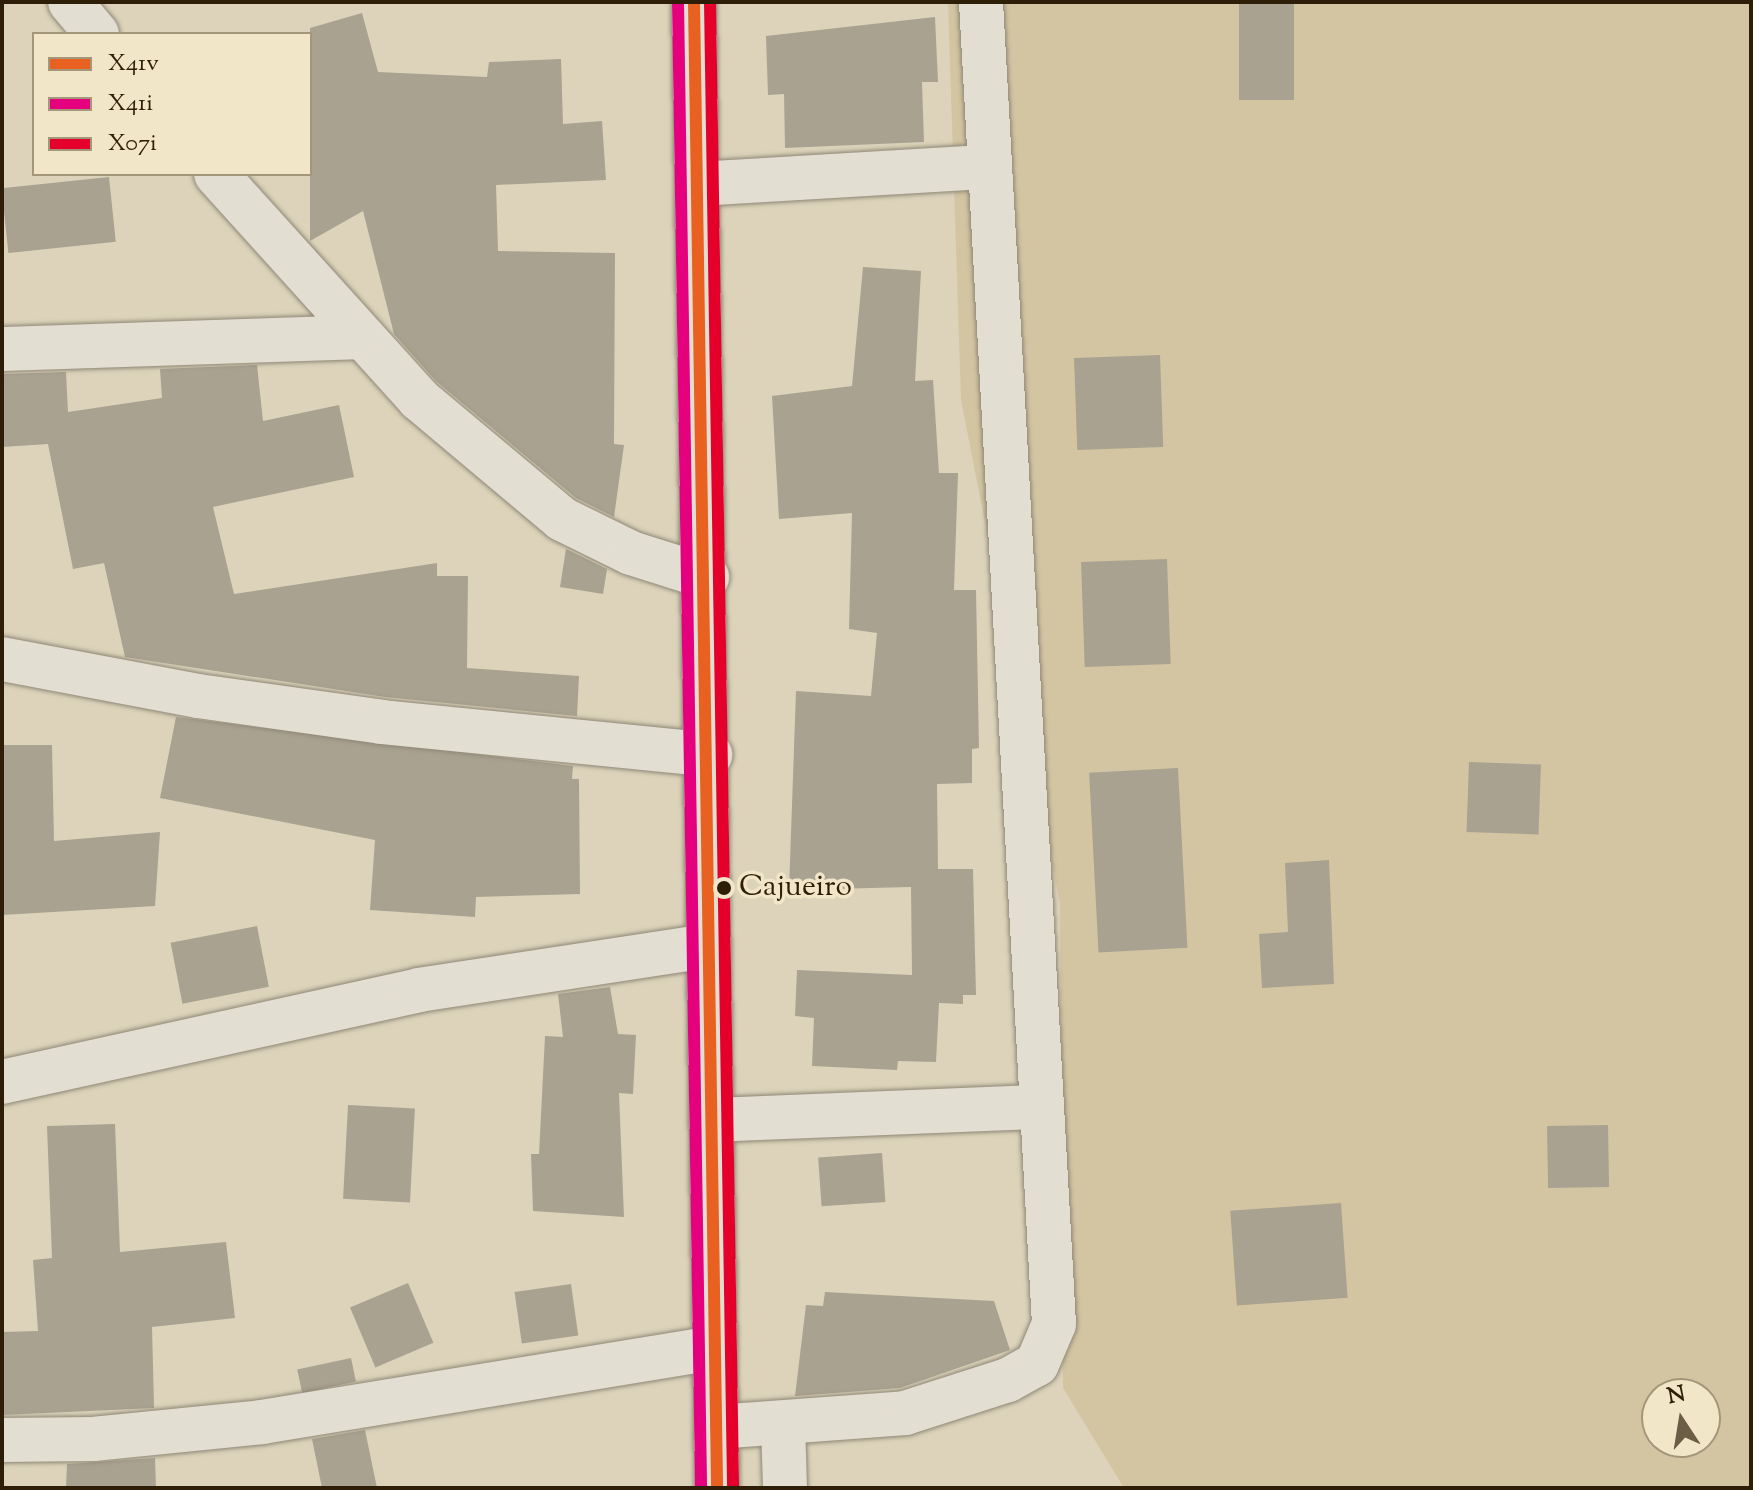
<!DOCTYPE html>
<style>
body{margin:0}
#map{position:relative;width:1753px;height:1490px;overflow:hidden;background:#dcd3ba;font-family:"Sorts Mill Goudy",serif}
div>[style]{position:absolute}
[style*='--x']{left:calc(var(--x)*1px);top:calc(var(--y)*1px);width:calc(var(--w)*1px);rotate:calc(var(--a)*1deg)}
.green>*{inset:0;background:#d3c5a2}
.building>*{inset:0;background:#a9a290;transform-origin:0 0}
.roads{filter:drop-shadow(0 0 2px #8e8776) drop-shadow(0 0 2px #8e8776)}
.minor>*{height:44px;margin:-22px;padding:0 22px;transform-origin:22px;border-radius:22px;background:#e3ded2}
.tertiary>*{height:44px;margin:-22px;padding:0 22px;transform-origin:22px;border-radius:22px;background:#e3ded2}
.bus-1>*{height:12px;margin:-6px;padding:0 6px;transform-origin:6px;border-radius:6px;background:#e86121}
.bus-2>*{height:12px;margin:-6px;padding:0 6px;transform-origin:6px;border-radius:6px;background:#e5007d}
.bus-3>*{height:12px;margin:-6px;padding:0 6px;transform-origin:6px;border-radius:6px;background:#e4002b}
.dots>*{width:22px;height:22px;translate:-50% -50%;box-sizing:border-box;border:4px solid #f2e6c8;border-radius:50%}
span{translate:-50% -50%;white-space:nowrap;text-align:center;line-height:1.15;-webkit-text-stroke:7px #f2e6c8;paint-order:stroke}
.bus-label{font-size:30px;color:#2e1e08}
.left{translate:0 -50%;text-align:left}
.frame{position:absolute;inset:0;border:4px solid #2e1e08;pointer-events:none}
.legend{position:absolute;left:32px;top:32px;width:280px;height:144px;box-sizing:border-box;background:#f2e6c8;border:2px solid #a4967b;margin:0;padding:10px 14px;list-style:none;font-size:24px;color:#2e1e08}
.legend li{display:flex;align-items:center;gap:16px;height:40px}
.legend b{width:40px;border:2px solid #a4967b}
.north{position:absolute;left:1641px;top:1378px;width:80px;height:80px;box-sizing:border-box;background:#f2e6c8;border:2px solid #a4967b;border-radius:50%;rotate:348deg;font-size:22px;font-weight:700;line-height:32px;text-align:center;color:#2e1e08}
.north::after{content:'';display:block;margin:auto;width:28px;height:36px;background:#6b5d46;clip-path:polygon(50% 0,100% 100%,50% 72%,0 100%)}
</style>
<div id="map">
<div class="green">
<i style="clip-path:polygon(evenodd,948px 2px,1751px 2px,1751px 1488px,1124px 1488px,1063px 1388px,1060px 904px,961px 400px,948px 2px,1657px 1394px,1705px 1394px,1705px 1442px,1657px 1442px,1657px 1394px)"></i>
</div>
<div class="building">
<i style="left:1239px;top:2px;width:55px;height:98px"></i>
<i style="clip-path:polygon(362px 13px,378px 72px,487px 77px,489px 62px,561px 59px,563px 124px,602px 121px,606px 180px,496px 185px,498px 251px,615px 253px,614px 444px,624px 445px,614px 517px,576px 498px,436px 381px,394px 334px,363px 211px,310px 241px,310px 28px)"></i>
<i style="clip-path:polygon(935px 17px,938px 82px,922px 82px,924px 142px,785px 148px,784px 94px,768px 95px,766px 36px)"></i>
<i style="left:109px;top:177px;width:65px;height:108px;rotate:84deg"></i>
<i style="clip-path:polygon(863px 267px,921px 271px,915px 381px,933px 380px,939px 473px,958px 473px,954px 590px,976px 590px,979px 748px,972px 749px,972px 783px,937px 784px,938px 869px,973px 869px,976px 995px,963px 995px,963px 1004px,939px 1003px,936px 1062px,898px 1061px,897px 1070px,812px 1066px,814px 1018px,795px 1016px,797px 970px,912px 975px,911px 887px,789px 890px,796px 691px,871px 696px,877px 633px,849px 629px,852px 513px,779px 519px,772px 396px,852px 386px)"></i>
<i style="left:1160px;top:355px;width:92px;height:86px;rotate:88deg"></i>
<i style="clip-path:polygon(257px 365px,263px 421px,339px 405px,354px 477px,213px 507px,234px 594px,437px 563px,437px 576px,468px 576px,467px 668px,579px 676px,577px 716px,385px 697px,125px 657px,104px 563px,73px 569px,48px 444px,2px 447px,2px 374px,66px 372px,68px 412px,162px 398px,160px 369px)"></i>
<i style="clip-path:polygon(566px 549px,607px 569px,603px 594px,560px 587px)"></i>
<i style="left:1167px;top:559px;width:105px;height:86px;rotate:88deg"></i>
<i style="clip-path:polygon(176px 717px,573px 766px,572px 779px,579px 779px,580px 894px,476px 897px,475px 917px,370px 910px,375px 840px,160px 798px)"></i>
<i style="clip-path:polygon(2px 745px,52px 745px,54px 841px,160px 832px,155px 906px,2px 915px)"></i>
<i style="left:1469px;top:762px;width:72px;height:70px;rotate:2deg"></i>
<i style="left:1178px;top:768px;width:180px;height:89px;rotate:87deg"></i>
<i style="clip-path:polygon(1329px 860px,1334px 984px,1262px 988px,1259px 934px,1288px 932px,1285px 863px)"></i>
<i style="left:257px;top:926px;width:62px;height:88px;rotate:79deg"></i>
<i style="clip-path:polygon(610px 987px,618px 1034px,636px 1035px,633px 1094px,619px 1093px,624px 1217px,533px 1211px,531px 1154px,539px 1154px,545px 1036px,563px 1037px,558px 994px)"></i>
<i style="left:348px;top:1105px;width:67px;height:94px;rotate:3deg"></i>
<i style="clip-path:polygon(115px 1124px,120px 1252px,226px 1242px,235px 1318px,152px 1327px,154px 1408px,2px 1415px,2px 1332px,38px 1331px,33px 1260px,52px 1258px,47px 1126px)"></i>
<i style="left:1608px;top:1125px;width:62px;height:61px;rotate:89deg"></i>
<i style="left:882px;top:1153px;width:49px;height:64px;rotate:86deg"></i>
<i style="left:1341px;top:1203px;width:95px;height:111px;rotate:86deg"></i>
<i style="left:408px;top:1283px;width:65px;height:63px;rotate:67deg"></i>
<i style="left:571px;top:1284px;width:52px;height:57px;rotate:82deg"></i>
<i style="clip-path:polygon(825px 1292px,994px 1301px,1010px 1350px,900px 1388px,795px 1396px,806px 1305px,823px 1306px)"></i>
<i style="left:351px;top:1358px;width:24px;height:55px;rotate:78deg"></i>
<i style="clip-path:polygon(365px 1430px,377px 1488px,322px 1488px,312px 1439px)"></i>
<i style="clip-path:polygon(155px 1458px,156px 1488px,66px 1488px,67px 1464px)"></i>
</div>
<div class="roads">
<div class="minor">
<i style="--x:70;--y:2;--w:42;--a:49.8"></i>
<i style="--x:216;--y:174;--w:303;--a:47.9"></i>
<i style="--x:419;--y:399;--w:187;--a:40"></i>
<i style="--x:562;--y:519;--w:77;--a:26.2"></i>
<i style="--x:631;--y:553;--w:80;--a:17.5"></i>
<i style="--x:698;--y:184;--w:290;--a:-3.4"></i>
<i style="--x:2;--y:349;--w:355;--a:-1.9"></i>
<i style="--x:2;--y:659;--w:199;--a:10.7"></i>
<i style="--x:198;--y:696;--w:186;--a:8"></i>
<i style="--x:382;--y:722;--w:330;--a:5.7"></i>
<i style="--x:2;--y:1082;--w:427;--a:-12.4"></i>
<i style="--x:419;--y:990;--w:291;--a:-8.7"></i>
<i style="--x:712;--y:1120;--w:327;--a:-2.3"></i>
<i style="--x:783;--y:1424;--w:64;--a:88.2"></i>
<i style="--x:716;--y:1427;--w:190;--a:-4.2"></i>
<i style="--x:905;--y:1413;--w:108;--a:-17.8"></i>
<i style="--x:1008;--y:1380;--w:33;--a:-29"></i>
<i style="--x:1037;--y:1364;--w:43;--a:-67"></i>
<i style="--x:1054;--y:1324;--w:1324;--a:-93.16"></i>
<i style="--x:2;--y:1440;--w:91;--a:-0.6"></i>
<i style="--x:93;--y:1439;--w:170;--a:-5.7"></i>
<i style="--x:262;--y:1422;--w:459;--a:-9.3"></i>
</div>
<div class="tertiary">
<i style="--x:694;--y:2;--w:1486;--a:89.11"></i>
</div>
</div>
<div class="bus-1">
<i style="--x:694;--y:2;--w:1486;--a:89.11"></i>
</div>
<div class="bus-2">
<i style="--x:678;--y:2;--w:1486;--a:89.11"></i>
</div>
<div class="bus-3">
<i style="--x:710;--y:2;--w:1486;--a:89.11"></i>
</div>
<div class="dots">
<i style="left:724px;top:888px;background:#2e1e08"></i>
</div>
<div class="bus-label">
<span class="left" style="left:739px;top:888px">Cajueiro</span>
</div>
<div class="frame"></div>
<ul class="legend">
<li><b style="height:10px;background:#e86121"></b>X41v</li>
<li><b style="height:10px;background:#e5007d"></b>X41i</li>
<li><b style="height:10px;background:#e4002b"></b>X07i</li>
</ul>
<div class="north">N</div>
</div>
